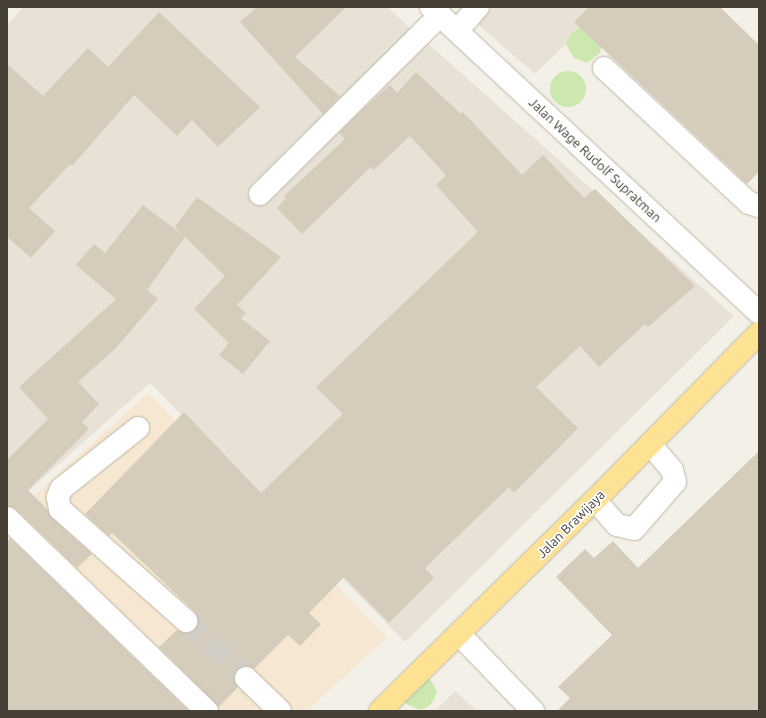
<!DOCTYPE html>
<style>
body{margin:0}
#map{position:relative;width:766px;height:718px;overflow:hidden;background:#f3f0e7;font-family:Ubuntu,sans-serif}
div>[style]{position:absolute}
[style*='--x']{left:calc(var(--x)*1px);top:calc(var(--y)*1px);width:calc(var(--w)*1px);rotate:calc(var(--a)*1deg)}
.residential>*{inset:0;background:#e7e2d5}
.commercial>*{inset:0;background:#f5e7d1}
.green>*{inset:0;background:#cde8af}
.round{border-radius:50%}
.building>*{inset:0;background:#d5ccbc}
.minor-tunnel>*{height:22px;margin-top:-11px;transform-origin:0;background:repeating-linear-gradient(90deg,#d0cdc4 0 22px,transparent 0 33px)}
.roads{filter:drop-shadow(0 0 1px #bfb8a9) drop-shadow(0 0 1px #bfb8a9)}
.minor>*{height:22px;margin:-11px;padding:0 11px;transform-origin:11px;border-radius:11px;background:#fff}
.major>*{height:22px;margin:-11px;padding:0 11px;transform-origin:11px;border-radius:11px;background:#fee294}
span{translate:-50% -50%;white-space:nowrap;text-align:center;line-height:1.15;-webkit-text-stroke:3.5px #fff;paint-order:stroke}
.street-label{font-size:13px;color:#464036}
.frame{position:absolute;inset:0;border:8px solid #464036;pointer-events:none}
</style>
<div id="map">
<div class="residential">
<i style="clip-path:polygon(23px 7px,387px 7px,734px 316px,405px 642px,150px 383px,7px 510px,7px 25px)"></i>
<i style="clip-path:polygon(458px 7px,604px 7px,535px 74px)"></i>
<i style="clip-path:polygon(455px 691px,477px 711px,435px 711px)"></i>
</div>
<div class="commercial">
<i style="clip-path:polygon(148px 393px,387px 637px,307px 711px,203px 711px,7px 520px)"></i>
</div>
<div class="green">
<i style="clip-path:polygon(581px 27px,602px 44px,600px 53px,587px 63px,574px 58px,566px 44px,572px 32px)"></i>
<i class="round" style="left:550px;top:71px;width:36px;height:36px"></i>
<i style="clip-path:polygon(428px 676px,437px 691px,434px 700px,428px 707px,421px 710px,408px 705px,402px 699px)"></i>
</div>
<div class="building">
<i style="clip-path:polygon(257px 7px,346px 7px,295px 57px,340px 96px,323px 114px,240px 22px)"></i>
<i style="clip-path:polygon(589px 7px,720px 7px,759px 45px,759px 172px,747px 184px,574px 22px)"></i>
<i style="clip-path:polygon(159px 12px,260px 107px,218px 147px,192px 120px,177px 136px,134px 95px,72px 166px,70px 164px,29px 208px,55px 231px,31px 258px,7px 237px,7px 64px,43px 96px,88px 48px,108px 67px)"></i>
<i style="clip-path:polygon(416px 72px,461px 114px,463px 112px,522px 175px,543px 155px,584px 198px,595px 189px,695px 286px,648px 327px,645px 324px,599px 367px,580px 346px,536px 387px,578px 428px,514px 493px,509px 487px,425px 568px,434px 578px,389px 623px,344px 577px,309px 613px,321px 624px,300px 646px,288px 635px,254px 669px,243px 666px,237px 669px,234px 675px,238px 687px,219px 707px,159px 647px,177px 630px,184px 633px,195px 630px,198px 623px,195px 612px,112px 533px,109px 536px,85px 514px,184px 412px,261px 493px,343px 414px,316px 387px,478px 232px,436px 185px,446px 175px,410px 136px,374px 170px,371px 167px,302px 234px,277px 208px,286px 198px,284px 196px,345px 139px,339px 133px,359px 113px,390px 85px,397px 93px)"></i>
<i style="clip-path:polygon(197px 197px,281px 257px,237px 305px,246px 313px,241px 318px,270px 341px,243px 374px,219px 355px,229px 343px,194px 309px,225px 276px,185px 237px,147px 290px,158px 299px,115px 349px,78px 382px,99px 404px,82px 422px,89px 429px,28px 490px,47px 509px,52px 518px,92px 554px,77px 568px,16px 509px,7px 506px,7px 460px,48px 419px,19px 387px,116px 299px,76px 265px,94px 244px,105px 253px,143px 205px,184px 236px,175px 227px)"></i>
<i style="clip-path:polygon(759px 451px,759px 711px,557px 711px,570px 698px,558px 687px,612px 635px,556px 577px,585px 549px,594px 558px,613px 541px,638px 568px)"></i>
<i style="clip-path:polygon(10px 538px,189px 711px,7px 711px,7px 542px)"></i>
</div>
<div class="minor-tunnel">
<i style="--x:186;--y:621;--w:83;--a:43.5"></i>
</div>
<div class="roads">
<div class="minor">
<i style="--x:431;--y:7;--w:449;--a:43"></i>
<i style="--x:457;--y:31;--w:32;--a:-49"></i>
<i style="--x:604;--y:68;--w:198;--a:43"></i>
<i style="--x:749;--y:203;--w:10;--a:17"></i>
<i style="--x:260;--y:194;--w:254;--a:-44.8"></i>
<i style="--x:138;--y:428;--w:98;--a:141.6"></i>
<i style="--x:61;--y:489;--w:9;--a:111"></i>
<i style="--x:58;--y:497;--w:12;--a:81"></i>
<i style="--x:60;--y:509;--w:169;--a:41.6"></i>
<i style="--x:595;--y:500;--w:33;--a:49"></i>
<i style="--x:617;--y:525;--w:17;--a:13"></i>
<i style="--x:634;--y:529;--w:62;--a:-48.9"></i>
<i style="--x:675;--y:482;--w:12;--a:-104"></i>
<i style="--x:672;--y:470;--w:34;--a:-130"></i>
<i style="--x:7;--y:518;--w:278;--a:44"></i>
<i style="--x:459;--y:634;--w:107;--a:46.1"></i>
<i style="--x:246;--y:678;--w:47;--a:44.1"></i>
</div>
<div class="major">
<i style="--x:380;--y:711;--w:301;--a:-44.5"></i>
<i style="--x:595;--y:500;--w:234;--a:-45.5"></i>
</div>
</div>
<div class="street-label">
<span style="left:595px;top:160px;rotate:43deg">Jalan Wage Rudolf Supratman</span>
<span style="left:571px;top:524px;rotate:-45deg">Jalan Brawijaya</span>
</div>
<div class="frame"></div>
</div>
